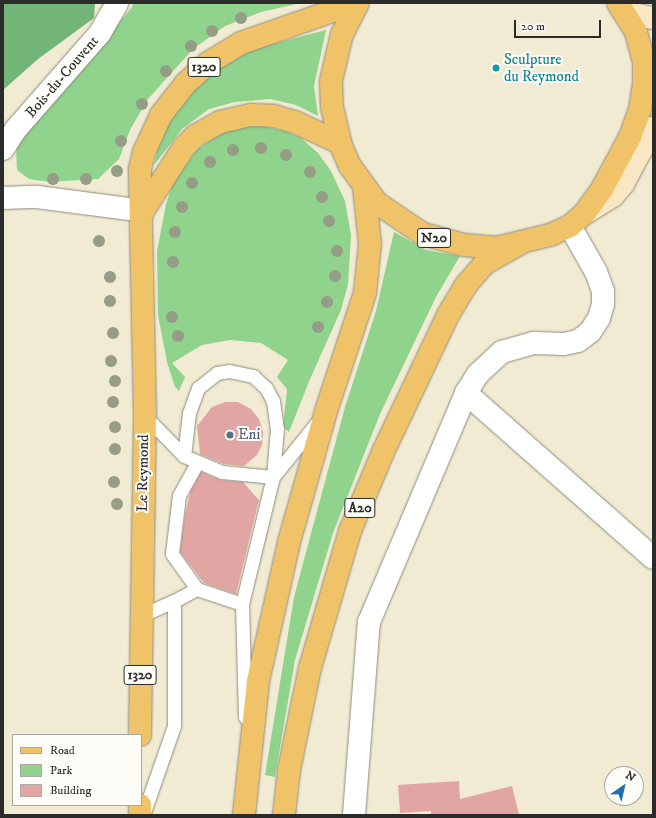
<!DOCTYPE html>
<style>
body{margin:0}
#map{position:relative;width:656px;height:818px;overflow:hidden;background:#f1ebd3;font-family:"IM FELL DW Pica",serif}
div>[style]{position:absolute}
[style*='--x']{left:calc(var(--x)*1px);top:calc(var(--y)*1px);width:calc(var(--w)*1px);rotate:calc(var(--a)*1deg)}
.green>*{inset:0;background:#8fd38c}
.forest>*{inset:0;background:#73b578}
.building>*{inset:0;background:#e1a6a3}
.roads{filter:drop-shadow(0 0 1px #8e8b7f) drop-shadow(0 0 1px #8e8b7f)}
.service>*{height:13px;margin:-6.5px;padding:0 6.5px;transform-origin:6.5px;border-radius:6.5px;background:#fff}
.minor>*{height:22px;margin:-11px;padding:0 11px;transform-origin:11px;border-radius:11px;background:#fff}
.secondary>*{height:22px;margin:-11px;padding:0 11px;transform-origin:11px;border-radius:11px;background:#f9e7c3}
.primary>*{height:22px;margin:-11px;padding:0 11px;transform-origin:11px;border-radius:11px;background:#f0c369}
.trunk>*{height:22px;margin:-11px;padding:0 11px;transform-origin:11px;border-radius:11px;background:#f0c369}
.trees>*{width:12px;height:12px;margin:-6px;border-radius:50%;background:#959d87}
.dots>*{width:11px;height:11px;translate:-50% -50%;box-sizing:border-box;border:2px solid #fdfcf7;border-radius:50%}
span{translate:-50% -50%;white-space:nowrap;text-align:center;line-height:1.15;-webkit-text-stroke:4px #fdfcf7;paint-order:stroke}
.shield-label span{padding:1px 3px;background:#fdfcf7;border:1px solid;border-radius:3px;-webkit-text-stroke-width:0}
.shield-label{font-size:14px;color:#2b2b2b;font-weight:700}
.culture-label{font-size:15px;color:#0d838f}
.left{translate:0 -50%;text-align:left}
.street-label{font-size:15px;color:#2b2b2b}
.service-label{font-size:15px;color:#4e5e75}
.frame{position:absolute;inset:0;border:4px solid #2b2b2b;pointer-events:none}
.legend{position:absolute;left:12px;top:734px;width:130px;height:72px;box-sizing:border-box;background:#fdfcf7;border:1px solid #a9a8a5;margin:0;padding:5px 7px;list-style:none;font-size:12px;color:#2b2b2b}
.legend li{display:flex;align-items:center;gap:8px;height:20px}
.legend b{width:20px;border:1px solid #a9a8a5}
.north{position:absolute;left:604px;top:766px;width:40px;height:40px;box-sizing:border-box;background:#fdfcf7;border:1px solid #a9a8a5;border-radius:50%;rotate:34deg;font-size:11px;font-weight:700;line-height:16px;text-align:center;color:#2b2b2b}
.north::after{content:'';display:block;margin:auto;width:14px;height:18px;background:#1f6fb2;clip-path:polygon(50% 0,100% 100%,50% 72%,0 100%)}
.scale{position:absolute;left:514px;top:20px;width:87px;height:18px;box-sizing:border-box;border:2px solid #2b2b2b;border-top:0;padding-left:5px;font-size:12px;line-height:14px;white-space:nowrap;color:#2b2b2b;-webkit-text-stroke:3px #fdfcf7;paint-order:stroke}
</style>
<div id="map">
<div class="green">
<i style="clip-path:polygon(133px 3px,301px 3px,261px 12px,225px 26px,193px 49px,148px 99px,130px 130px,119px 159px,98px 179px,49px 182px,29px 179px,17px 170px,16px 145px,132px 7px)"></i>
<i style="clip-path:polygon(326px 30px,314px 86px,318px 116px,296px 105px,270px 99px,235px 102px,209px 109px,182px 129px,154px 165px,162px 130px,195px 87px,221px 64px,253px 49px)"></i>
<i style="clip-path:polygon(246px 126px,262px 126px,285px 131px,301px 138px,318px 153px,331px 171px,345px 201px,351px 235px,348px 284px,341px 310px,310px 379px,289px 432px,283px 427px,287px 389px,277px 377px,288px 360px,261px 343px,230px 340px,202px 345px,172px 363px,185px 377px,179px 391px,175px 387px,167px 362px,158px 315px,157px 251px,166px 204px,173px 183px,196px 151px,223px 131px)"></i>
<i style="clip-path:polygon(394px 232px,426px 250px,460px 256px,436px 297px,380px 414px,333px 533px,295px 660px,275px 777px,265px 775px,294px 597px,345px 407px,376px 311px)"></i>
</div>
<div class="forest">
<i style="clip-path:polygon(3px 3px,95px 3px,94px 18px,38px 59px,3px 90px)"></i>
</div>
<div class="building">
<i style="clip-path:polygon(225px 402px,238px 402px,251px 409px,259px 419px,263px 432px,262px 445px,257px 455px,244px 466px,224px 464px,200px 454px,197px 426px,212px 407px)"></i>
<i style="clip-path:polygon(201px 472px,221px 480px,243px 482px,259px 500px,236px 594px,204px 583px,180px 552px,185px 514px,191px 490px)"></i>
<i style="clip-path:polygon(459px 781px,460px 799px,512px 786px,519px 815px,431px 815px,431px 811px,400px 813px,398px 785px)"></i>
</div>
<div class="roads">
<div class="service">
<i style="--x:229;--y:371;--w:25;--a:12"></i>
<i style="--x:253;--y:376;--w:18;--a:43"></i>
<i style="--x:266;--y:388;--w:15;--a:62"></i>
<i style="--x:273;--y:401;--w:27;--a:82"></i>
<i style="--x:277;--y:428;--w:49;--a:94.7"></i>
<i style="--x:273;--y:477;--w:51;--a:-174.4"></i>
<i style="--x:222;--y:472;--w:41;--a:-157.2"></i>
<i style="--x:184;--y:456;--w:43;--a:-83.4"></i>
<i style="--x:189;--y:413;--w:27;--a:-70"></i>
<i style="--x:198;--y:388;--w:24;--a:-38"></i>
<i style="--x:217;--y:373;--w:12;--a:-9"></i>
<i style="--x:145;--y:416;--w:56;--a:45.7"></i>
<i style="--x:197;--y:463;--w:37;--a:119"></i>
<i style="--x:179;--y:495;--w:59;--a:96.8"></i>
<i style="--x:172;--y:554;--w:43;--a:54.5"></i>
<i style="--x:197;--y:589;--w:47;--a:18.4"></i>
<i style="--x:140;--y:616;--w:37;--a:-24"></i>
<i style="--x:245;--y:717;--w:113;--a:-91.5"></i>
<i style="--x:242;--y:604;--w:131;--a:-76.3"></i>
<i style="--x:273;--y:477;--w:73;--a:-51.1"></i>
<i style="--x:143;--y:815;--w:94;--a:-70.8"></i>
<i style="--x:174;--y:726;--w:125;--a:-90"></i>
<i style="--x:174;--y:601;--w:26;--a:-28"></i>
</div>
<div class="minor">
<i style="--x:3;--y:149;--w:24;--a:-57"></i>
<i style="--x:16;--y:129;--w:128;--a:-48.8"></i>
<i style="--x:100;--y:33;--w:34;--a:-60"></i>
<i style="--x:3;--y:198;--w:34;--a:-2"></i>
<i style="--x:37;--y:197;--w:107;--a:7.5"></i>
<i style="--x:466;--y:393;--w:249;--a:41.4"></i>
<i style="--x:354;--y:815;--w:194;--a:-85.6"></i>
<i style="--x:369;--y:622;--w:249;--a:-67"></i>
<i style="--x:466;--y:393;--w:22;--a:-58"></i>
<i style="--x:478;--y:374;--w:33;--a:-43"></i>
<i style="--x:502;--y:352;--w:33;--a:-16"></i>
<i style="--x:534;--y:343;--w:30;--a:2"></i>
<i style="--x:564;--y:344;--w:14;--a:-12"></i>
<i style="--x:578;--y:341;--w:15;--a:-37"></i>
<i style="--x:590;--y:332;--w:17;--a:-57"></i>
<i style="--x:599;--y:318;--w:15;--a:-74"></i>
<i style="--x:603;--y:304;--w:13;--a:-90"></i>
<i style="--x:603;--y:291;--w:20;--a:-110"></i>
<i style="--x:596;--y:272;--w:53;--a:-119.5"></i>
</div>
<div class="secondary">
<i style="--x:624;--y:12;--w:30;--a:12"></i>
<i style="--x:584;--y:214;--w:34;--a:-32"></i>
<i style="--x:613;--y:196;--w:16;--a:-50"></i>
<i style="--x:623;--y:184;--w:64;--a:-61.8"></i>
</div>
<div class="primary">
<i style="--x:358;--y:3;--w:35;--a:117"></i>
<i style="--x:342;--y:34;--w:48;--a:103.2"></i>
<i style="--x:331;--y:81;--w:26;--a:88"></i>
<i style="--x:332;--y:107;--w:37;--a:77"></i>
<i style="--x:340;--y:143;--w:25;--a:67"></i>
<i style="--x:350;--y:166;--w:46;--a:53.9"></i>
<i style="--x:377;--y:203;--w:55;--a:34"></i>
<i style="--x:423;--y:234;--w:42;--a:15"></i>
<i style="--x:464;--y:245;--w:32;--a:5"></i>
<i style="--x:496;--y:248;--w:56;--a:-13.5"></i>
<i style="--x:550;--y:235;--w:22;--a:-24"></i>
<i style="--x:570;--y:226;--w:18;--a:-41"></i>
<i style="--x:584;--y:214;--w:31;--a:-54"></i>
<i style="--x:602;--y:189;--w:59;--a:-61.7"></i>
<i style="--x:630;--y:137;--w:30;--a:-70"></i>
<i style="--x:640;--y:109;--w:25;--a:-81"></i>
<i style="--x:644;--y:84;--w:22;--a:-90"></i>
<i style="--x:644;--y:62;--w:31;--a:-105"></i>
<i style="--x:636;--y:32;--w:34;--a:-122"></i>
<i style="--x:143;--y:211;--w:76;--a:-57.4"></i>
<i style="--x:184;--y:147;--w:16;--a:-45"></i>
<i style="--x:195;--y:136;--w:29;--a:-29"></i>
<i style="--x:220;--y:122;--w:32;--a:-13"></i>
<i style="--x:251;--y:115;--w:23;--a:2"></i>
<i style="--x:274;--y:116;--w:22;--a:16"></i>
<i style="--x:295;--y:122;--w:50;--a:25"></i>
<i style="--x:140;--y:735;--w:319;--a:-89.1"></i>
<i style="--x:145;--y:416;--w:247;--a:-91.2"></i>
<i style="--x:140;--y:169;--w:17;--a:-77"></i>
<i style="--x:144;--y:152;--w:41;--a:-65.3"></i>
<i style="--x:161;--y:115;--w:39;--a:-52"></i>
<i style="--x:185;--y:84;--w:31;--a:-42"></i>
<i style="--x:208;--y:63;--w:39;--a:-31"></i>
<i style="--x:241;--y:43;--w:121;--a:-19.3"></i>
<i style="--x:140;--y:815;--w:10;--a:-90"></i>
</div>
<div class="trunk">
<i style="--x:244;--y:815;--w:135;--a:-84"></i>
<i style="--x:258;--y:681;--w:142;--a:-77.4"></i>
<i style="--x:289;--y:542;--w:136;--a:-74.2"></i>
<i style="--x:326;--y:411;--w:124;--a:-71.7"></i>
<i style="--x:365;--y:293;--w:49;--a:-84.2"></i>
<i style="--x:370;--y:244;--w:57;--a:-96"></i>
<i style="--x:284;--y:815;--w:45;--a:-83.7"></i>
<i style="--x:289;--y:770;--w:104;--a:-78.4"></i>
<i style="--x:310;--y:668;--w:143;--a:-73.7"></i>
<i style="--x:350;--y:531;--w:86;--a:-67.3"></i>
<i style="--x:383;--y:452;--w:152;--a:-64.6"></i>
<i style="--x:448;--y:315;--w:35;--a:-59"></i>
<i style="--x:466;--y:285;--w:28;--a:-49"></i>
<i style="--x:484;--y:264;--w:43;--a:-29.6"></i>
</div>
</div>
<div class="trees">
<i style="left:241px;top:18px"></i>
<i style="left:212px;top:31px"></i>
<i style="left:191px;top:46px"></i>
<i style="left:166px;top:71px"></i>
<i style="left:142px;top:104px"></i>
<i style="left:121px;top:141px"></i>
<i style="left:261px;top:148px"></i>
<i style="left:233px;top:150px"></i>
<i style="left:286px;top:155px"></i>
<i style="left:210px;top:162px"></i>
<i style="left:117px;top:171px"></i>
<i style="left:310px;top:172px"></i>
<i style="left:53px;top:179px"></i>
<i style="left:86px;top:179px"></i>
<i style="left:192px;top:183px"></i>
<i style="left:322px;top:197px"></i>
<i style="left:182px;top:207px"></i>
<i style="left:329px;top:221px"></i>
<i style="left:175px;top:232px"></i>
<i style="left:99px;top:241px"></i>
<i style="left:337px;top:251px"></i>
<i style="left:173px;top:262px"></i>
<i style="left:335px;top:276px"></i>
<i style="left:110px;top:277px"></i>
<i style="left:110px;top:301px"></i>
<i style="left:327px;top:302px"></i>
<i style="left:172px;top:317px"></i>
<i style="left:318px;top:327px"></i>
<i style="left:113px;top:333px"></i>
<i style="left:178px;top:336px"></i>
<i style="left:111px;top:361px"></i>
<i style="left:115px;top:381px"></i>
<i style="left:113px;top:402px"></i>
<i style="left:115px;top:427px"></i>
<i style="left:115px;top:449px"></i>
<i style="left:114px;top:482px"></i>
<i style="left:117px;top:504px"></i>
</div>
<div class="dots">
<i style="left:496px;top:68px;background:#0f9aa8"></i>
<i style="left:230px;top:435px;background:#5c6f8a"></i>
</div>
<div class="shield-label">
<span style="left:204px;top:67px">1320</span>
<span style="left:434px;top:238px">N20</span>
<span style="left:360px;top:508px">A20</span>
<span style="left:140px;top:675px">1320</span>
</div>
<div class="culture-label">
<span class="left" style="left:504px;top:68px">Sculpture<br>du Reymond</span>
</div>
<div class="street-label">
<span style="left:62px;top:77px;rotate:-49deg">Bois-du-Couvent</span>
<span style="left:143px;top:473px;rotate:-89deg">Le Reymond</span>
</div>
<div class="service-label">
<span class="left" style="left:238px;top:435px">Eni</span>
</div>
<div class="frame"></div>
<ul class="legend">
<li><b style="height:5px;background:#f0c369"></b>Road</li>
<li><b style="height:11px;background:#8fd38c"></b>Park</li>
<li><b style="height:11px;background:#e1a6a3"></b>Building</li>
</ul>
<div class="north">N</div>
<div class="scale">20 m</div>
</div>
